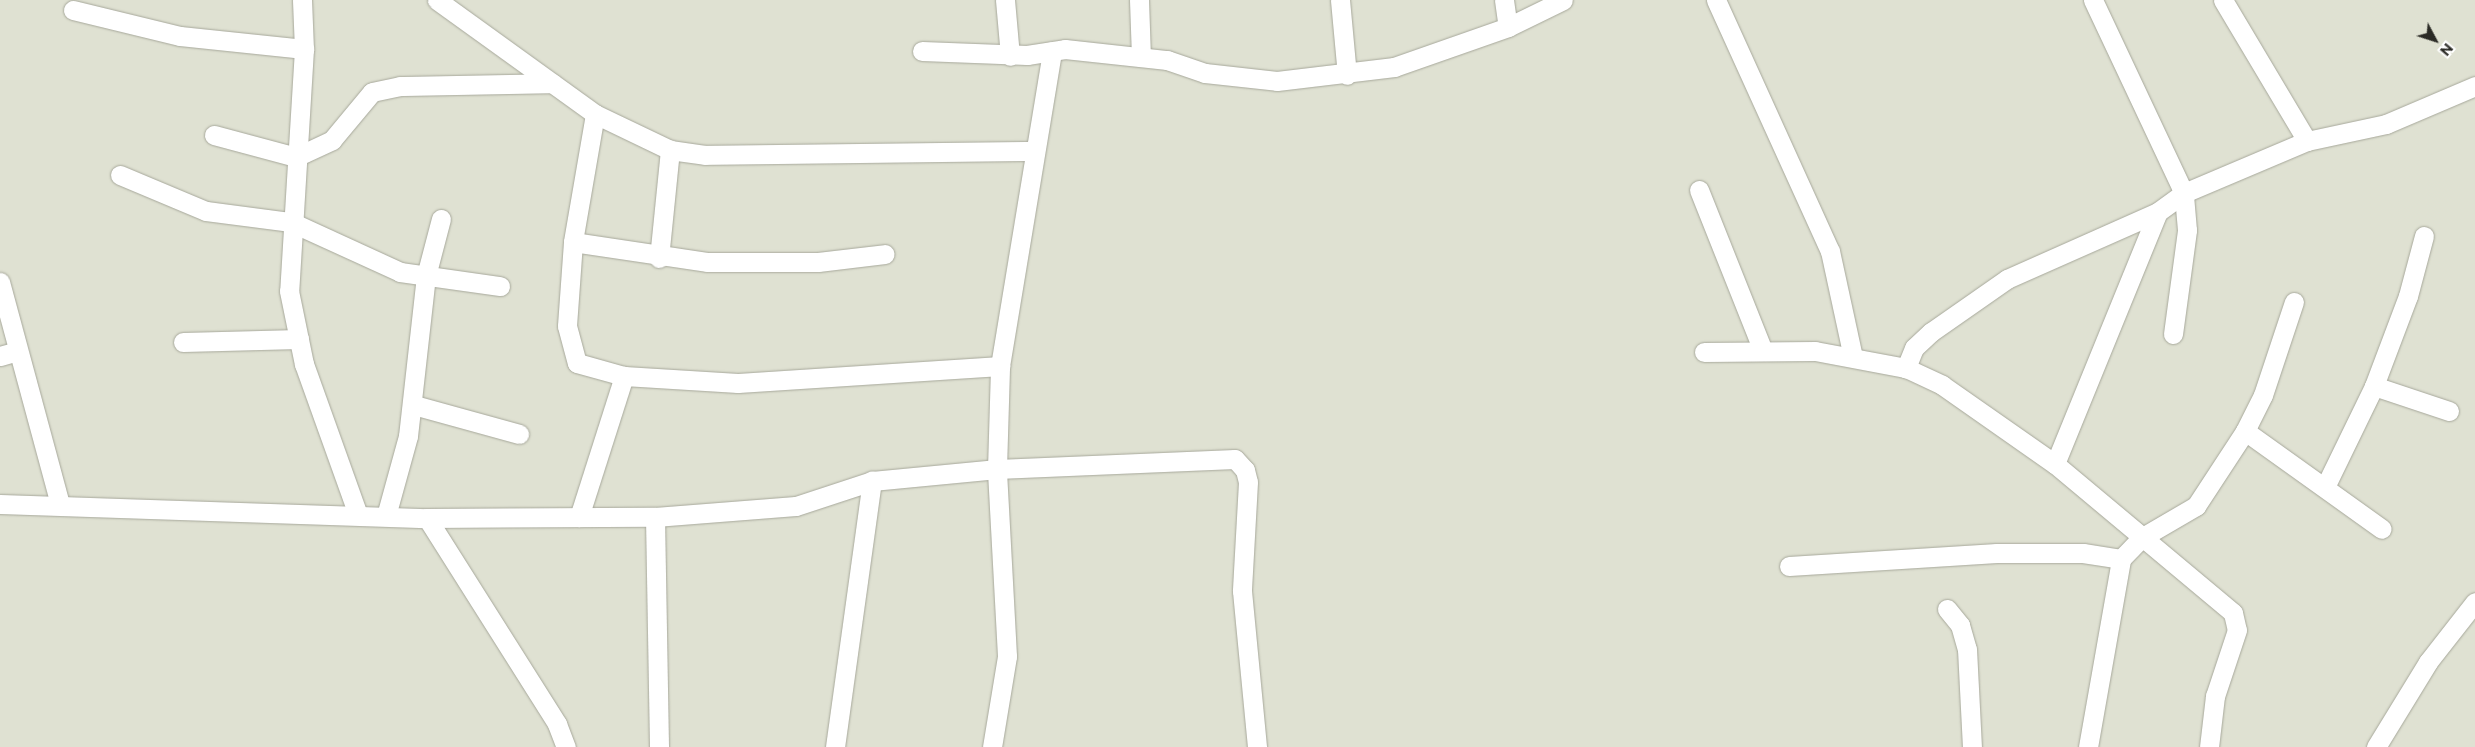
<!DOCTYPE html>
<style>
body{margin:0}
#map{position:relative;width:2475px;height:747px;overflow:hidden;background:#dfe1d2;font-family:Montserrat,sans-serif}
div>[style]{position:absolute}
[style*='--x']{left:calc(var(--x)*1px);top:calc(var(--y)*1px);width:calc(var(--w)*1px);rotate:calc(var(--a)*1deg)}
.roads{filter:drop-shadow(0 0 1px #a7a89b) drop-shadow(0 0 1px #a7a89b)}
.minor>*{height:19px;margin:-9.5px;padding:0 9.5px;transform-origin:9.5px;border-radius:9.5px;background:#fff}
span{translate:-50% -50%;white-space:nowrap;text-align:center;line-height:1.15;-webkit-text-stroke:5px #fff;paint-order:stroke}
.north{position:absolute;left:2410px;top:15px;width:50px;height:50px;-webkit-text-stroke:4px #fff;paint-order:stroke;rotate:130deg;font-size:14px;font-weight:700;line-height:20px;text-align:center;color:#2b2b26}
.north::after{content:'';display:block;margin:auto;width:18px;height:22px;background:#2b2b26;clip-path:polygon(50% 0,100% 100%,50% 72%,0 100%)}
</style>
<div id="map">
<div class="roads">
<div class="minor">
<i style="--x:302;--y:0;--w:49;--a:87.7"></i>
<i style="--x:304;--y:49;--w:242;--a:93.5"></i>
<i style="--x:289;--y:291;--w:75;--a:78.4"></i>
<i style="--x:304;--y:364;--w:160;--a:70.3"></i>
<i style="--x:437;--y:0;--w:195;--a:35.8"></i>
<i style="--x:595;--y:114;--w:83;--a:25.6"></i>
<i style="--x:670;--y:150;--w:35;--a:8"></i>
<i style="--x:705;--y:155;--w:330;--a:-0.7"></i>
<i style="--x:1005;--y:0;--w:56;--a:84.9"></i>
<i style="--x:1139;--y:0;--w:57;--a:88"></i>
<i style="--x:1340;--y:0;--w:75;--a:84.7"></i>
<i style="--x:1504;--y:0;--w:27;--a:82"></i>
<i style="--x:1716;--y:0;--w:276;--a:65.6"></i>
<i style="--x:1830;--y:251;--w:108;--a:77.8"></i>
<i style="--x:2093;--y:0;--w:213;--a:64.8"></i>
<i style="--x:2184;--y:193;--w:32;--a:144"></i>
<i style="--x:73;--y:10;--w:110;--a:13.7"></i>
<i style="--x:180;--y:36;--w:125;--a:6"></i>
<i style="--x:922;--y:51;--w:105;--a:2.2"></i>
<i style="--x:1027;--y:55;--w:38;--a:-9"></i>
<i style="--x:1065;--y:49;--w:103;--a:6.2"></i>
<i style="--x:1167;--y:60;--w:40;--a:18.9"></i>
<i style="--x:1205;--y:73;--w:72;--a:6.3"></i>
<i style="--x:1277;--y:81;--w:118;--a:-6.8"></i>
<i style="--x:1394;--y:67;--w:121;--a:-19.3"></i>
<i style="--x:1508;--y:27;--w:61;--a:-26.1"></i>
<i style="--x:595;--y:114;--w:130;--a:99.8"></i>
<i style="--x:573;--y:242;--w:84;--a:94.1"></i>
<i style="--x:567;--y:326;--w:38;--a:75"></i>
<i style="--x:577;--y:363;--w:49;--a:15.5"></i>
<i style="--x:624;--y:376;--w:114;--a:3.5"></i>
<i style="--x:738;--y:383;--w:263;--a:-3.7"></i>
<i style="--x:214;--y:135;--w:85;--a:15"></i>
<i style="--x:296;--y:157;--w:40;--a:-25"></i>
<i style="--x:332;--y:140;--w:62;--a:-50.2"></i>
<i style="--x:372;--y:92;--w:29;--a:-12"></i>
<i style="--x:400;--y:86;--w:152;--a:-1.1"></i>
<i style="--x:2307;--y:141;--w:81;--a:-12.1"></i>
<i style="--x:2386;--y:124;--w:97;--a:-23.1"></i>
<i style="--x:120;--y:175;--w:93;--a:22.7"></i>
<i style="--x:206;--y:211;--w:86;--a:7.4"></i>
<i style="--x:291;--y:222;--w:120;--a:24.6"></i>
<i style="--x:400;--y:272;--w:101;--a:8"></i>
<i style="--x:1699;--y:190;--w:170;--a:68.3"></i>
<i style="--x:573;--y:242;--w:135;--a:8.5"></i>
<i style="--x:707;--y:262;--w:111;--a:0"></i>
<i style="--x:818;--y:262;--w:67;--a:-6.8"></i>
<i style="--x:659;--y:258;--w:109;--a:-84.2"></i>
<i style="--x:0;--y:282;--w:230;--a:74.9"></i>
<i style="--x:2173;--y:334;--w:105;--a:-82.3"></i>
<i style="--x:2187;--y:230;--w:37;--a:-95"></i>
<i style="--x:2184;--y:193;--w:134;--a:-22.9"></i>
<i style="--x:2307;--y:141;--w:164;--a:-120.8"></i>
<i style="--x:183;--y:342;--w:116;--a:-1.5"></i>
<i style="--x:1704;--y:352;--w:111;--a:-0.5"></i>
<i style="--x:1815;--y:351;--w:93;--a:10.6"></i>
<i style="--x:0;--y:356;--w:18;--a:-16"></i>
<i style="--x:2374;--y:386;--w:79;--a:18.4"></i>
<i style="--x:414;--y:405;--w:109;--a:15.4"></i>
<i style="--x:2245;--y:431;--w:40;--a:-63.4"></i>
<i style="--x:2263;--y:395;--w:98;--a:-71.6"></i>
<i style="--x:2055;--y:464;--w:272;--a:-67.8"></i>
<i style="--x:2158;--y:212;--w:165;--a:156.1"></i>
<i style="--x:2007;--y:279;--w:93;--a:145.1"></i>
<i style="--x:1931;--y:332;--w:23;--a:137"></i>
<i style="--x:1914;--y:348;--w:22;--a:112"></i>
<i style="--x:1906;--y:368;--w:40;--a:25"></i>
<i style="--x:1942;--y:385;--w:138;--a:35"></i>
<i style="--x:2055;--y:464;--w:232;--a:39.9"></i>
<i style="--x:2233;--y:613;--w:17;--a:77"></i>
<i style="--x:2237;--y:630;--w:70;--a:108.4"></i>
<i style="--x:2215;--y:696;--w:51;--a:96.7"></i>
<i style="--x:2326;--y:485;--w:110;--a:-64.1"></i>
<i style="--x:2374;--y:386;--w:96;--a:-69.3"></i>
<i style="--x:2408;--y:296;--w:62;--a:-75.1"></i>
<i style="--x:0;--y:504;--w:427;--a:1.9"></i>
<i style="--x:427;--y:518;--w:228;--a:-0.3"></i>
<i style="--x:655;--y:517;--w:141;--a:-4.5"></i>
<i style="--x:796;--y:506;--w:80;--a:-18.2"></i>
<i style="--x:872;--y:481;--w:126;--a:-5.5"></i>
<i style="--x:997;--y:469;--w:238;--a:-2.4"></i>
<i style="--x:1235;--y:459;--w:15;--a:48"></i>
<i style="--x:1245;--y:470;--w:12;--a:76"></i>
<i style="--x:1248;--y:482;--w:109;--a:93.2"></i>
<i style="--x:1242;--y:591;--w:157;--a:84.5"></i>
<i style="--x:386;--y:516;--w:83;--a:-74.6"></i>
<i style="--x:408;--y:436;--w:161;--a:-83.6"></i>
<i style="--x:426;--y:276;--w:59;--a:-75.3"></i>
<i style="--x:579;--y:517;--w:148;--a:-72.3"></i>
<i style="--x:655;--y:517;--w:230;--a:89"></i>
<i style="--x:427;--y:518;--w:244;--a:57.7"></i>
<i style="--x:557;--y:724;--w:25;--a:69"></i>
<i style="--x:1789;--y:566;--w:208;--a:-3.6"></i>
<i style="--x:1997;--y:553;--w:86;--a:0"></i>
<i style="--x:2083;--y:553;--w:38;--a:9"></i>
<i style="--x:1947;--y:609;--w:21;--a:51"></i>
<i style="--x:1960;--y:625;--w:25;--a:74"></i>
<i style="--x:1967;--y:649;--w:98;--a:87.1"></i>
<i style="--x:835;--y:747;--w:269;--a:-82.1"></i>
<i style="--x:992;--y:747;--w:92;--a:-80.6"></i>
<i style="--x:1007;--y:656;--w:187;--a:-93.1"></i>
<i style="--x:997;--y:469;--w:103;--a:-88.3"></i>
<i style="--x:1000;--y:366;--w:319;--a:-80.6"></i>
<i style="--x:2088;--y:747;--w:191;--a:-80"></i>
<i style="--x:2121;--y:559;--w:29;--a:-46"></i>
<i style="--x:2141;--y:538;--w:64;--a:-30.2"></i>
<i style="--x:2196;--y:506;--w:90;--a:-56.8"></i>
<i style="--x:2245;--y:431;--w:168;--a:35.6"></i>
<i style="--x:2376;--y:747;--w:100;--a:-58.5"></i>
<i style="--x:2428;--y:662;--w:76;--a:-51.9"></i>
</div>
</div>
<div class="north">N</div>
</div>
